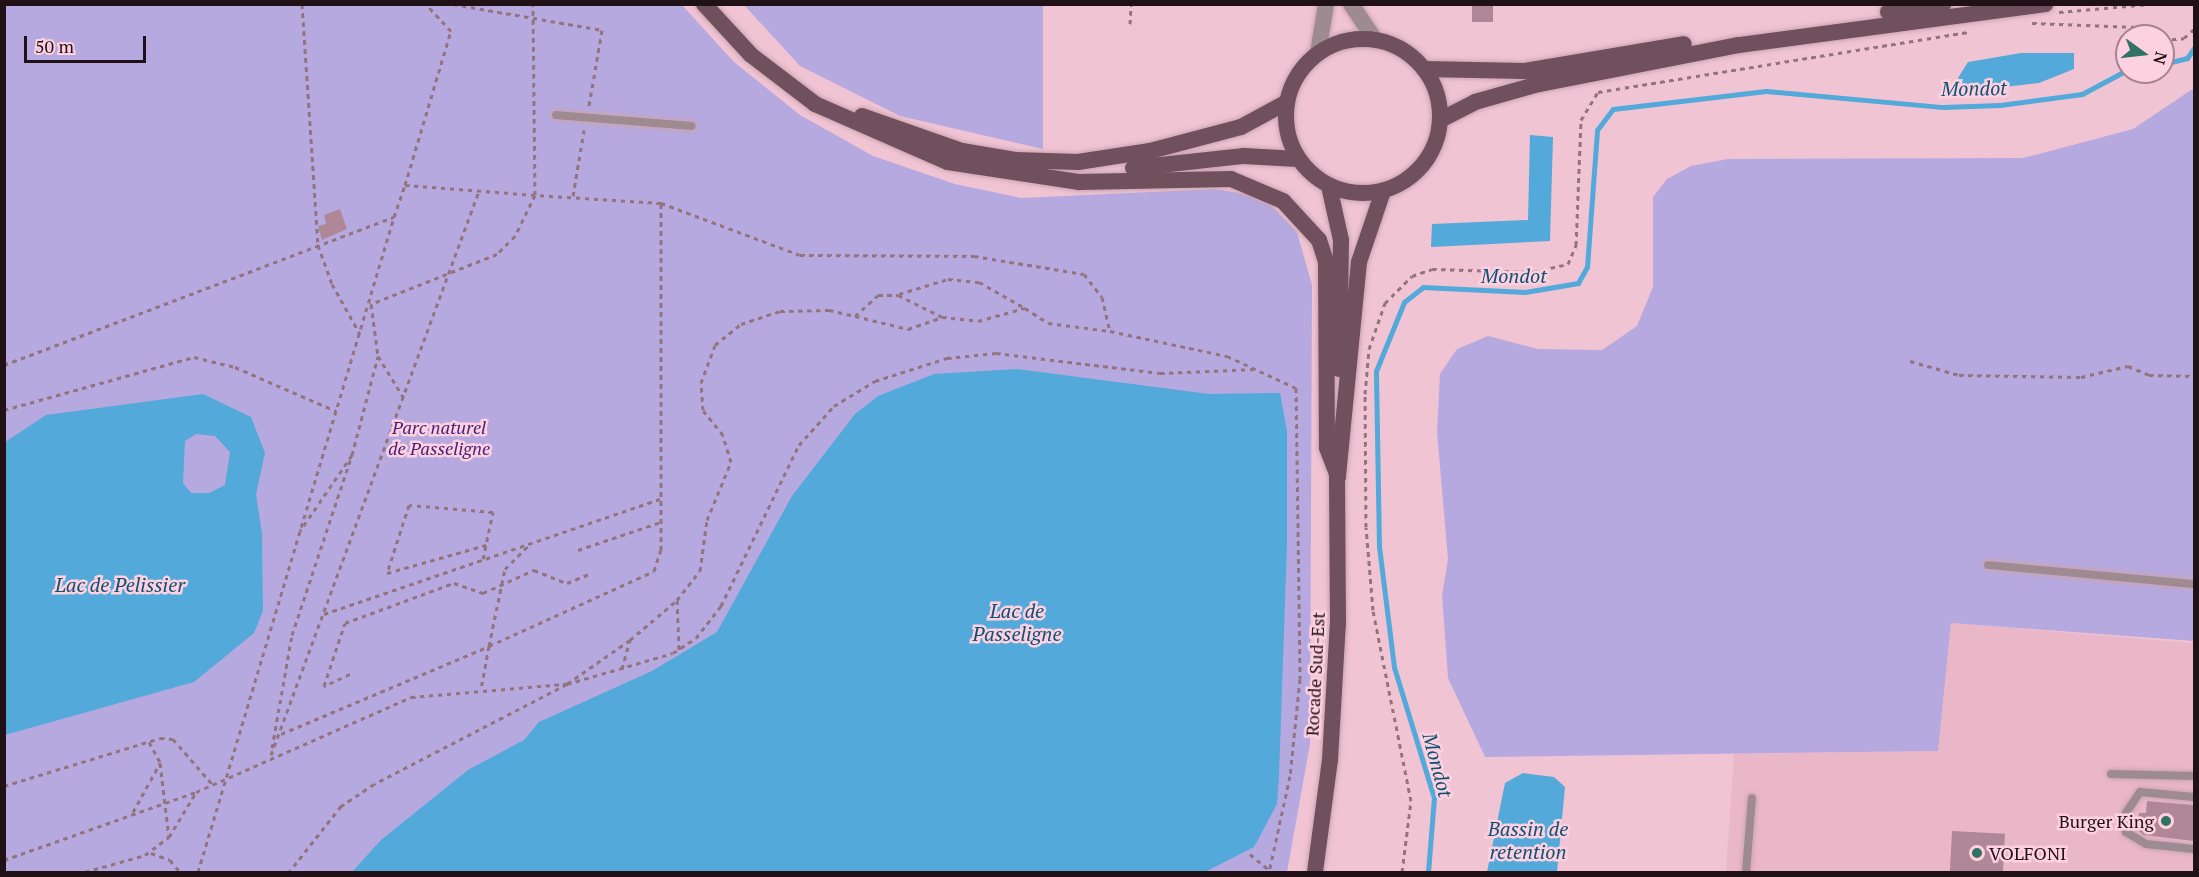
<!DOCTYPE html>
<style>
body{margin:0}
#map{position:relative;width:2199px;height:877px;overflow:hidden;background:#f0c4d3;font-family:"PT Serif",serif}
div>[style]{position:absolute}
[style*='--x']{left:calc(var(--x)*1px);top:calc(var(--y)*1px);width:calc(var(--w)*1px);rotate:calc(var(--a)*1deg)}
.built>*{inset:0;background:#eab7c9}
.green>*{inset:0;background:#b6a9e0}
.water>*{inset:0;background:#53a9d9}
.stream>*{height:5px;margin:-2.5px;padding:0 2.5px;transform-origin:2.5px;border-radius:2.5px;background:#53a9d9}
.building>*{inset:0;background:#b08796;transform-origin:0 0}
.path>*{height:3px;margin-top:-1.5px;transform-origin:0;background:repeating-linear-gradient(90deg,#93747e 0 4.5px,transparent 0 9px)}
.roads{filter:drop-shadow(0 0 2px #cba4b1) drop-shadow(0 0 2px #cba4b1)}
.service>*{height:8px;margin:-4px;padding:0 4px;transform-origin:4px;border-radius:4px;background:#9e8b91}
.tertiary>*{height:16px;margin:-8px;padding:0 8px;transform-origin:8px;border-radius:8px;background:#9e8b91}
.primary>*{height:16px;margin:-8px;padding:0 8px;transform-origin:8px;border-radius:8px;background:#70505c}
.primary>.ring{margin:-8px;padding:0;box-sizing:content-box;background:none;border:16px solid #70505c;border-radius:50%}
.dots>*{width:16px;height:16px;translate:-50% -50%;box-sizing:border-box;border:3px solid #fed1e0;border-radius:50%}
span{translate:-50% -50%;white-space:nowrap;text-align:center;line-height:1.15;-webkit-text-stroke:5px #fed1e0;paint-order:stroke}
.park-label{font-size:18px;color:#442379;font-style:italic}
.street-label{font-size:18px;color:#201116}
.poi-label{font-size:18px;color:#201116}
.right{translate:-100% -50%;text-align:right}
.left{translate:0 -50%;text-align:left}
.water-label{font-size:20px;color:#0d5273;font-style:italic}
.frame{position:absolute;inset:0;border:6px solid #201116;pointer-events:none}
.north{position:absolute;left:2115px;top:24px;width:60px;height:60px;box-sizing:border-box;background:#fed1e0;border:2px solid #a5848f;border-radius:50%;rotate:105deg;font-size:16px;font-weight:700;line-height:24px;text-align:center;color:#201116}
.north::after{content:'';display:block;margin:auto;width:21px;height:27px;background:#307263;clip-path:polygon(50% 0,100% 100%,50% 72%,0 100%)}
.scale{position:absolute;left:24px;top:36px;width:122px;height:27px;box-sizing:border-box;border:3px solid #201116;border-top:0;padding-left:8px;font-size:18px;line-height:21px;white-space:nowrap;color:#201116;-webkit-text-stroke:4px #fed1e0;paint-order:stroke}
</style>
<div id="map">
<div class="built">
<i style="clip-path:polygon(1951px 623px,2194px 643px,2194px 872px,1726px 872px,1734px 754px,1938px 751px)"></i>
</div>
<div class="green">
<i style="clip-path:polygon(5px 5px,682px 5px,734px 62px,800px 115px,873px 156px,955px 184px,1021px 198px,1215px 189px,1263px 197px,1297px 232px,1312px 285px,1310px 744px,1287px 872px,5px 872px)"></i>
<i style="clip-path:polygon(744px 5px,1043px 5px,1043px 149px,900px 116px,800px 66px)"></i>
<i style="clip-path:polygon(2194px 88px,2194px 641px,1951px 623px,1938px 751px,1485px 757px,1448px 678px,1442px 595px,1448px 559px,1437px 432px,1440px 374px,1457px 349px,1488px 336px,1538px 349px,1602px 350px,1637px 326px,1653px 287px,1653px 197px,1667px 179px,1691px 166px,1728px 159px,2023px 158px,2133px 129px)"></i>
</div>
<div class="water">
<i style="clip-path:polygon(2021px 53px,2074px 53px,2074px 69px,2039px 83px,2005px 87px,1965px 86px,1958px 78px,1968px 62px)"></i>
<i style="clip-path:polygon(1530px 135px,1553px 137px,1550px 241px,1431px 247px,1432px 224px,1528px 220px)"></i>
<i style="clip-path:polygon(1017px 369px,1209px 394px,1280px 393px,1287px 431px,1287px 544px,1279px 777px,1277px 804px,1254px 847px,1205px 872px,352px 872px,381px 840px,468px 770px,524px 740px,539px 722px,652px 671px,717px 632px,792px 496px,855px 414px,878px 396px,934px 374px)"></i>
<i style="clip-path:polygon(evenodd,203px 394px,251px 417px,265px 453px,256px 494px,262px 534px,263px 611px,254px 633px,194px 682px,5px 735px,5px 442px,46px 415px,203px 394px,196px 434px,215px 436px,230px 452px,225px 485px,209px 493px,191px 493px,183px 483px,185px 441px,196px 434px)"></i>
<i style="clip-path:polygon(1523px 773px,1554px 777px,1565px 787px,1557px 872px,1487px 872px,1505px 783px)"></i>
</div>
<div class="stream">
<i style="--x:2163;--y:64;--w:25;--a:-14"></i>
<i style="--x:2187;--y:58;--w:12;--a:-55"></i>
<i style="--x:1428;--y:872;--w:74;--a:-85.4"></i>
<i style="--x:1434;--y:798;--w:137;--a:-107"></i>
<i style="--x:1394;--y:667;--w:121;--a:-97.1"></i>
<i style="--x:1379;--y:547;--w:176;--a:-91"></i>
<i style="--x:1376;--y:371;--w:74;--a:-67.9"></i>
<i style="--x:1404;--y:302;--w:24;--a:-38"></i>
<i style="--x:1423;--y:287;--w:102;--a:2.8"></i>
<i style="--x:1525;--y:292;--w:54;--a:-9.6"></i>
<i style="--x:1578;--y:283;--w:18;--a:-61"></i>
<i style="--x:1587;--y:267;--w:137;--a:-85.8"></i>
<i style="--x:1597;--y:130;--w:26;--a:-53"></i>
<i style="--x:1613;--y:109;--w:154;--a:-6.7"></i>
<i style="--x:1766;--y:91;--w:178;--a:5.2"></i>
<i style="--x:1943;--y:107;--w:57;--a:-2"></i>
<i style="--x:2000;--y:105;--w:83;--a:-7.6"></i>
<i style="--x:2082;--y:94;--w:51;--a:-28.1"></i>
</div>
<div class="building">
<i style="left:1472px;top:4px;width:21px;height:18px"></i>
<i style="clip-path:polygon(340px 209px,347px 229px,322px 240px,318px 226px,326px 224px,324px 215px)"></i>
<i style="clip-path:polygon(2147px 801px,2194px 805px,2194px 841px,2143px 835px,2137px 829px,2139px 813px,2146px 813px)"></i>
<i style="left:1952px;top:831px;width:53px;height:42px;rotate:3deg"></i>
</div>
<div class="path">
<i style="--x:302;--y:4;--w:242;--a:86.2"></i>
<i style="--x:318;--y:245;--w:41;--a:70.3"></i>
<i style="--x:332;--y:284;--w:57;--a:60.8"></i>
<i style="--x:453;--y:4;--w:151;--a:9.9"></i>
<i style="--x:602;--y:30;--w:77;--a:99.7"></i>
<i style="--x:2059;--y:12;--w:91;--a:-5"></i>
<i style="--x:2032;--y:23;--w:104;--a:2.2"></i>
<i style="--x:2136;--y:27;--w:21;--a:25"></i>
<i style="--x:1130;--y:24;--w:20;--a:-87"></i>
<i style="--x:2163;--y:40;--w:21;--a:-5"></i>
<i style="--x:2184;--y:38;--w:13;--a:-42"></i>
<i style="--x:405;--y:185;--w:161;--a:-73.4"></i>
<i style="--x:451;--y:31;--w:37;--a:-133"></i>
<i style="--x:573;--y:196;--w:67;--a:-80.5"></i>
<i style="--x:661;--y:203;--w:148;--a:20.5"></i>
<i style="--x:800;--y:255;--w:174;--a:0.3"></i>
<i style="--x:974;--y:256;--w:111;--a:9.3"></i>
<i style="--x:1084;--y:274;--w:29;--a:52"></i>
<i style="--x:1102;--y:297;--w:35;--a:77"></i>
<i style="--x:1110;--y:331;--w:120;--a:12.1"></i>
<i style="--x:1227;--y:356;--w:76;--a:24.9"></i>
<i style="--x:1296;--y:388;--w:291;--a:89.2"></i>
<i style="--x:1300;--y:679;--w:98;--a:95.9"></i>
<i style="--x:1290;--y:776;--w:98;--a:102.3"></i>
<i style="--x:899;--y:294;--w:51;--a:-17"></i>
<i style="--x:948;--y:279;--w:31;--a:6"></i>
<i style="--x:979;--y:282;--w:53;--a:29.5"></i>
<i style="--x:855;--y:316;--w:55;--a:13.8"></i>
<i style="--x:908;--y:329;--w:36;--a:-19"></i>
<i style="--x:1910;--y:361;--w:51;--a:15.9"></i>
<i style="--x:1959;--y:375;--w:122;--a:0.9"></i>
<i style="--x:2081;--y:377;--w:48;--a:-13.2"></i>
<i style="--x:2128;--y:366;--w:23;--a:23"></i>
<i style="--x:2149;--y:375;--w:45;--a:1.3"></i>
<i style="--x:4;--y:365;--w:417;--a:-20.8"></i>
<i style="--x:394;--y:217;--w:34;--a:-71"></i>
<i style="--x:405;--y:185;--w:130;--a:4.4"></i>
<i style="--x:535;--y:195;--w:46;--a:116"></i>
<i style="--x:515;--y:236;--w:25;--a:135"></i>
<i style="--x:497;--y:254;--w:136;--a:158.4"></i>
<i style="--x:371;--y:304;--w:52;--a:82.3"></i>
<i style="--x:378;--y:356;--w:52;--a:58.5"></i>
<i style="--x:4;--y:410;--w:197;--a:-15.6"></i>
<i style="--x:194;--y:357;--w:42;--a:13.7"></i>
<i style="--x:235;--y:367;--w:110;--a:23.5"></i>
<i style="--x:352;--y:455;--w:102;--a:-75.3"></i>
<i style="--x:578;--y:550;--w:88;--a:-18.6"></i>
<i style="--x:483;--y:559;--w:48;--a:-78"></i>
<i style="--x:493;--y:512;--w:84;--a:-175.2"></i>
<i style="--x:409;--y:505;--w:71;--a:107.9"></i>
<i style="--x:387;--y:573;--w:103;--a:-15.8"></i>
<i style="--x:677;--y:600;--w:50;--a:87.7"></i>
<i style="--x:324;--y:614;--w:355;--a:-18.9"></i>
<i style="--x:630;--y:640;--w:77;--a:145.1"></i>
<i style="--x:567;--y:684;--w:110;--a:-16.3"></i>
<i style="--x:673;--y:653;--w:27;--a:-33"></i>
<i style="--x:696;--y:638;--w:41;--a:-52"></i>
<i style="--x:721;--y:606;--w:179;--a:-64.2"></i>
<i style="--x:799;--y:445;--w:52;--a:-48.1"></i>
<i style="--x:834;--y:406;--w:48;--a:-31.4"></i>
<i style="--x:875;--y:381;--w:76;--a:-17.7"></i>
<i style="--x:947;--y:358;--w:49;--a:-5.8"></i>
<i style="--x:996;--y:353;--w:165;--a:7"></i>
<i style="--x:1160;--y:373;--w:97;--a:-2.4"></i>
<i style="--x:489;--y:646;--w:181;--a:-24.4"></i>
<i style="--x:654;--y:571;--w:22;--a:-72"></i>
<i style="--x:661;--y:550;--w:347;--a:-90"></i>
<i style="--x:661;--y:203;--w:126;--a:-176.4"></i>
<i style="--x:535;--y:195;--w:191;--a:-90.6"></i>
<i style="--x:489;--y:646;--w:79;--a:-78.3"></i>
<i style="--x:505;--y:569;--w:35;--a:-45"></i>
<i style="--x:622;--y:669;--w:30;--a:-75"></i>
<i style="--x:630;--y:640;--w:62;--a:-40.4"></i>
<i style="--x:677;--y:600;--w:37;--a:-52"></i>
<i style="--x:700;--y:571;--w:51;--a:-82.2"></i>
<i style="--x:707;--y:520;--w:63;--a:-67.5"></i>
<i style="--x:731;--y:462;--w:28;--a:-107"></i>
<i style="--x:723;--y:435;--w:32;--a:-129"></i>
<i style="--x:703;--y:410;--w:27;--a:-94"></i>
<i style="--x:701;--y:383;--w:40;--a:-69.8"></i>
<i style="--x:715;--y:345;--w:33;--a:-39"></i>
<i style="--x:741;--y:324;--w:41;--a:-18.4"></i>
<i style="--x:780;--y:311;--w:49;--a:-1.2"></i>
<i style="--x:829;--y:310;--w:27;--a:13"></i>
<i style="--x:855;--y:316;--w:31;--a:-42"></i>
<i style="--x:878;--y:295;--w:20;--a:0"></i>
<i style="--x:898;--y:295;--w:49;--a:26.6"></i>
<i style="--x:942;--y:317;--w:36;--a:6"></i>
<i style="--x:978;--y:321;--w:49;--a:-15.5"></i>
<i style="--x:1025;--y:308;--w:27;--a:33"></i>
<i style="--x:1048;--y:323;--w:63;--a:7.4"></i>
<i style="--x:350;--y:674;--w:29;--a:155"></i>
<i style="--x:324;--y:686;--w:66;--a:-71.6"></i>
<i style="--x:345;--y:623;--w:116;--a:-20.2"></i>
<i style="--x:454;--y:583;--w:31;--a:19"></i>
<i style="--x:483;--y:593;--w:56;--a:-24.3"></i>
<i style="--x:534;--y:570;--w:35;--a:22"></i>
<i style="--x:567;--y:583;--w:24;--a:-22"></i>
<i style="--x:281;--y:734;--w:226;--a:-22.9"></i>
<i style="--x:489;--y:646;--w:44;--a:100.5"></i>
<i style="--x:149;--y:742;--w:25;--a:61"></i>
<i style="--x:272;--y:748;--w:115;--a:-80"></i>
<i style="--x:292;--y:635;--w:190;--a:-71.6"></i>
<i style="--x:352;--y:455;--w:92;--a:124.4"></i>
<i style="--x:271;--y:755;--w:601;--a:-69.76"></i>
<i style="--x:4;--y:786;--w:163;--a:-17.1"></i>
<i style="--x:160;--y:738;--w:13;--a:4"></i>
<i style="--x:173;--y:739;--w:61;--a:49"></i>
<i style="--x:133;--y:812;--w:56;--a:-61.1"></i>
<i style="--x:160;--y:763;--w:75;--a:83.1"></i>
<i style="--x:169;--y:837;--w:50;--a:-58.8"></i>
<i style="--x:151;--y:853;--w:20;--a:20"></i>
<i style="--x:170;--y:860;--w:16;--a:50"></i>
<i style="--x:1250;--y:854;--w:26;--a:40"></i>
<i style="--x:4;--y:860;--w:204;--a:-19.5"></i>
<i style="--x:196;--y:792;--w:235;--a:-23.8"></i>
<i style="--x:411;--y:697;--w:157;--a:-4.8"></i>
<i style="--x:567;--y:684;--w:217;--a:152.6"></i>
<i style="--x:374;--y:784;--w:40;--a:146"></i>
<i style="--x:341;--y:806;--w:84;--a:128.2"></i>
<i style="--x:85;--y:872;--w:62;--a:-15.8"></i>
<i style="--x:145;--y:855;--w:30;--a:-37"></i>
<i style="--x:198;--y:872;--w:684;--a:-73.34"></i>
<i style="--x:1402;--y:872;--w:72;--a:-82.8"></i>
<i style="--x:1411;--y:801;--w:195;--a:-101.3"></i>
<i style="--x:1373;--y:610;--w:83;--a:-94.8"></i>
<i style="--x:1366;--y:527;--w:133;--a:-90.4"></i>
<i style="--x:1365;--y:394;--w:45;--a:-84.9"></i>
<i style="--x:1369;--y:349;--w:49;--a:-70.8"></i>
<i style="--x:1385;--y:303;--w:38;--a:-45"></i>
<i style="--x:1412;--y:276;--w:21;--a:-19"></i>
<i style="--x:1432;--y:269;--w:101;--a:1.7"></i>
<i style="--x:1533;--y:272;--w:36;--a:-13"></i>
<i style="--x:1568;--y:264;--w:21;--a:-67"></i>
<i style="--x:1576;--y:245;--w:125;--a:-87.7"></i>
<i style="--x:1581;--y:120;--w:33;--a:-59"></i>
<i style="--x:1598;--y:92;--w:375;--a:-9.2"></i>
</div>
<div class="roads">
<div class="service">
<i style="--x:556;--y:115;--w:136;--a:4.6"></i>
<i style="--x:1988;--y:565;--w:207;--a:5.3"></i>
<i style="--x:2111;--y:774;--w:83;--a:1.4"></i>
<i style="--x:2194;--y:797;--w:54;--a:-174.7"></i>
<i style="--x:2140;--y:792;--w:25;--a:124"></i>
<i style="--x:2126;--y:813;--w:19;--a:90"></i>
<i style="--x:2126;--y:832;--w:23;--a:31"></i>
<i style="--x:2146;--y:844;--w:48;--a:5.9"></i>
<i style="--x:1746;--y:872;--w:74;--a:-85.4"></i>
</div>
<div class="tertiary">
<i style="--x:1351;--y:4;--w:43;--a:56.3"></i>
<i style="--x:1318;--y:53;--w:50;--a:-80.7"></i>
</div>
<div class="primary">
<i style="--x:704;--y:4;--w:69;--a:47.3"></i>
<i style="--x:751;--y:55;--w:81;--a:37.4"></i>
<i style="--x:815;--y:104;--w:145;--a:23.6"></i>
<i style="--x:948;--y:162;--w:133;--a:8.7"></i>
<i style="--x:1079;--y:182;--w:152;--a:-1.1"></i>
<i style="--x:1231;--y:179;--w:56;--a:22.9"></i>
<i style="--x:1283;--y:201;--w:53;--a:47.3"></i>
<i style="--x:1319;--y:240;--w:22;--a:72"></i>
<i style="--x:1326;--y:261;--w:187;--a:89.7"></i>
<i style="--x:1327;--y:448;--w:31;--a:69"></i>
<i style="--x:1888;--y:12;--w:56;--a:-8.3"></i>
<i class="ring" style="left:1286px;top:39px;width:138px;height:138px"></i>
<i style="--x:1424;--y:69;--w:101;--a:1.1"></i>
<i style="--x:1525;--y:71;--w:161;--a:-9.6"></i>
<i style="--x:862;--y:116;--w:106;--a:19.3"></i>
<i style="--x:962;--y:151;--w:54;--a:9.6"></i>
<i style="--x:1015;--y:160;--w:63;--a:1.8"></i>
<i style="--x:1078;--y:162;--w:73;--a:-8.7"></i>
<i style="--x:1150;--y:151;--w:94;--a:-14.8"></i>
<i style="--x:1241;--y:127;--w:52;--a:-28.5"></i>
<i style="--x:1440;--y:120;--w:39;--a:-27"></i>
<i style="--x:1475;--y:102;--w:62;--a:-15.8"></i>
<i style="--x:1535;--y:85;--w:208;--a:-11.1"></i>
<i style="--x:1739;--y:45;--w:309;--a:-7.6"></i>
<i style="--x:1133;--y:168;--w:112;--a:-6.2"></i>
<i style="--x:1244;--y:156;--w:54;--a:3.2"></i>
<i style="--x:1329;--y:186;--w:55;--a:77.5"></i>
<i style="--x:1341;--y:240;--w:129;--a:90.9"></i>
<i style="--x:1338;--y:476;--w:215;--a:-84.4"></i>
<i style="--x:1359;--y:262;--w:75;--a:-71.3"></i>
<i style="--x:1315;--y:872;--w:113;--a:-82.4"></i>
<i style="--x:1330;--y:760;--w:137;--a:-86.7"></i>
<i style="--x:1338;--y:623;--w:156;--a:-90.4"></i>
</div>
</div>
<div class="dots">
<i style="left:2166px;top:821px;background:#307263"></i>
<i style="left:1977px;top:853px;background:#307263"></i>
</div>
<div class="park-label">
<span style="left:439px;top:438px">Parc naturel<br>de Passeligne</span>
</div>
<div class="street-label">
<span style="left:1315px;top:674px;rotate:-87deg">Rocade Sud-Est</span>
</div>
<div class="poi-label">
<span class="right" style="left:2154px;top:821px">Burger King</span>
<span class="left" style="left:1989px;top:853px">VOLFONI</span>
</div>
<div class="water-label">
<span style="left:1974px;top:88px;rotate:-1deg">Mondot</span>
<span style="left:1514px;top:275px">Mondot</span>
<span style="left:120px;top:584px">Lac de Pelissier</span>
<span style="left:1017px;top:622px">Lac de<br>Passeligne</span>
<span style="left:1438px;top:765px;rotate:75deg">Mondot</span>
<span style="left:1528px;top:840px">Bassin de<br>retention</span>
</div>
<div class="frame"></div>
<div class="north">N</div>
<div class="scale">50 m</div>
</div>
